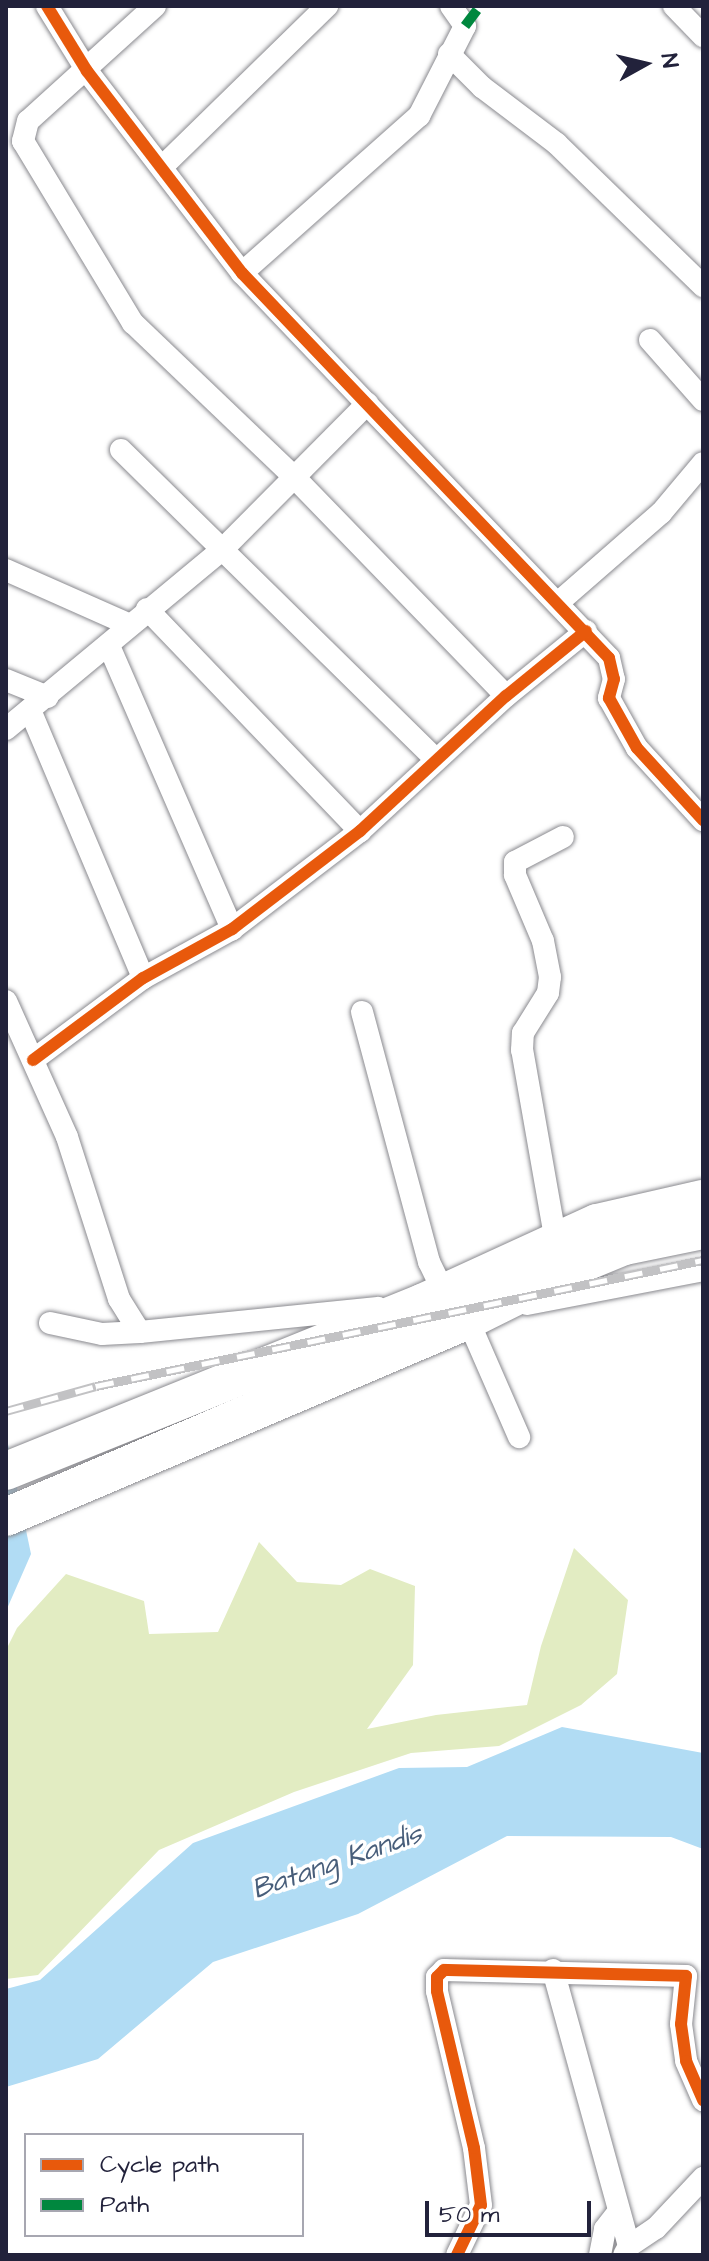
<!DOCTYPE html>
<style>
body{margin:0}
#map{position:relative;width:709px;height:2261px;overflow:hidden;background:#fff;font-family:"Architects Daughter",sans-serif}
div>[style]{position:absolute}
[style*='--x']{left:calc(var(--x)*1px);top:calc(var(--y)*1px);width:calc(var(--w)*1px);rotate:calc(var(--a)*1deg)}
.green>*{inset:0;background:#e2ecc2}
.water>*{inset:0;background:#b1dcf4}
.roads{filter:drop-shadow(0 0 2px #8a8a8f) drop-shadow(0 0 2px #8a8a8f)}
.minor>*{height:22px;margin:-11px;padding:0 11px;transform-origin:11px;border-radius:11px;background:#fff}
.trunk>*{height:38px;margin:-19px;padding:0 19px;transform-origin:19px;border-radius:19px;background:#fff}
.rail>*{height:9px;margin-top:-4.5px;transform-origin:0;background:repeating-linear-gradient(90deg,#fff 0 18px,#c2c2c4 0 36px);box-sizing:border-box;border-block:2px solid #c2c2c4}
.quiet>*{height:10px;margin-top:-5px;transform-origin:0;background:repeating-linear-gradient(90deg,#00873e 0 20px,transparent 0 30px)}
.cycleway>*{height:12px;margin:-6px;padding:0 6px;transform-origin:6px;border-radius:6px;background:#e8590c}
span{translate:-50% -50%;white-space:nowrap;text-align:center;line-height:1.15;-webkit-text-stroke:7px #fff;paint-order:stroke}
.water-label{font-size:28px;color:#485e7a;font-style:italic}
.frame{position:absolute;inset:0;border:8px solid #22223b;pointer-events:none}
.legend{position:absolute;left:24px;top:2133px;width:280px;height:104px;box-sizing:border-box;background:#fff;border:2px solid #a7a7b1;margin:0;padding:10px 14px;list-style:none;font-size:24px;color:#22223b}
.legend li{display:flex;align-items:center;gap:16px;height:40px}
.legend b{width:40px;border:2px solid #a7a7b1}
.north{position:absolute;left:605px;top:24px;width:80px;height:80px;-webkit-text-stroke:6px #fff;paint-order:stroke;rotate:82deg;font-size:22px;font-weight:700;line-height:32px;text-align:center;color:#22223b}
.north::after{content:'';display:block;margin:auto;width:28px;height:36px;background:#22223b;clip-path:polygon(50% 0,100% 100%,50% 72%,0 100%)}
.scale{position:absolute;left:425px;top:2201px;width:166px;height:36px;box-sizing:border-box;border:4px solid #22223b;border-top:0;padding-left:10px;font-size:24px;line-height:28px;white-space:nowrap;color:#22223b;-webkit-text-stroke:6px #fff;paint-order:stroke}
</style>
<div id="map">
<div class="green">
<i style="clip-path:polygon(259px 1542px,297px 1582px,341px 1585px,370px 1569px,415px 1586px,413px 1665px,367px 1729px,436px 1715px,527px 1705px,541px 1646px,574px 1548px,628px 1600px,617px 1674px,581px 1705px,499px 1746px,411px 1753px,294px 1792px,159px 1850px,38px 1975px,6px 1979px,6px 1650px,17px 1628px,66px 1574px,144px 1601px,149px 1634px,218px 1632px)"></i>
</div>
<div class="water">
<i style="clip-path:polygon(6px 1435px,31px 1554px,6px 1611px)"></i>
<i style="clip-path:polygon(562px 1727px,703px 1753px,703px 1849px,671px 1837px,507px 1836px,358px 1914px,213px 1962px,98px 2059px,6px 2087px,6px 1989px,40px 1980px,193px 1843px,399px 1768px,467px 1767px)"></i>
</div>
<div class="roads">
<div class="minor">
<i style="--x:47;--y:6;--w:76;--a:58.4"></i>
<i style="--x:87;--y:71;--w:255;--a:52.5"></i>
<i style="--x:242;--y:273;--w:532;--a:46.37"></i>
<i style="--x:609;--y:658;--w:22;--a:77"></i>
<i style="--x:614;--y:679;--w:20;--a:105"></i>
<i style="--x:609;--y:698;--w:57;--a:60.8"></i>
<i style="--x:637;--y:748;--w:98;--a:47.5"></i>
<i style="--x:155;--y:6;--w:171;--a:137.8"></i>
<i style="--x:28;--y:121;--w:21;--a:104"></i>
<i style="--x:23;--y:141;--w:213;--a:58.9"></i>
<i style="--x:133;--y:323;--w:224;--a:43.7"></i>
<i style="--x:295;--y:478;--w:303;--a:45.9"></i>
<i style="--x:674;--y:6;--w:42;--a:46"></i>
<i style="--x:449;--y:54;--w:47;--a:45"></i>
<i style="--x:482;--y:87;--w:94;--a:37.2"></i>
<i style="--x:557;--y:144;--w:204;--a:44.2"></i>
<i style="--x:162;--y:167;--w:231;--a:-44.3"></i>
<i style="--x:242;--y:273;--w:237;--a:-41.6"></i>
<i style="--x:419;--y:116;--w:101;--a:-62.9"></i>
<i style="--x:465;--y:26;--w:24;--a:-125"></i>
<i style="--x:650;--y:340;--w:80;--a:48.5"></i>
<i style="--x:121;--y:450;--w:442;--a:44.5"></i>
<i style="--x:6;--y:570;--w:136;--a:23.9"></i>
<i style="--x:560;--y:601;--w:134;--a:-41.1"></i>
<i style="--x:661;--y:513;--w:65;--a:-50"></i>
<i style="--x:147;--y:609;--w:308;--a:46.2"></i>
<i style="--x:109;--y:646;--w:309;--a:66.5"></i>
<i style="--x:6;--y:680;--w:45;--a:22"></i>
<i style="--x:30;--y:710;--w:291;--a:67.1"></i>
<i style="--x:6;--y:729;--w:285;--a:-39.7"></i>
<i style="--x:225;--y:547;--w:202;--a:-45.2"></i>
<i style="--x:6;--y:1001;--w:149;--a:65.8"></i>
<i style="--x:67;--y:1137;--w:170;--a:72.2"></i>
<i style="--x:119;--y:1299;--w:39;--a:58"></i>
<i style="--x:140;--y:1332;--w:239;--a:-5.8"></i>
<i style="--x:362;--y:1012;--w:259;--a:75"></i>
<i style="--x:429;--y:1262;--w:34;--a:64"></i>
<i style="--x:444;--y:1293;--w:36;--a:48"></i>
<i style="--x:468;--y:1320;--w:128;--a:66.4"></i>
<i style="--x:33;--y:1060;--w:137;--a:-36.7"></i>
<i style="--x:143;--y:978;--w:102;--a:-28.8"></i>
<i style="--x:232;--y:929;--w:161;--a:-37.4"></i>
<i style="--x:360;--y:831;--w:199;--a:-42.8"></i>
<i style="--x:506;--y:696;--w:103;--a:-39.1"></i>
<i style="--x:556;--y:1242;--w:195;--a:-100"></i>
<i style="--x:522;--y:1050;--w:17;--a:-87"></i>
<i style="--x:523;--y:1033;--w:47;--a:-58"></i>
<i style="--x:548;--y:993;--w:16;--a:-83"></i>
<i style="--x:550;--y:977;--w:37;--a:-101"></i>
<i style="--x:543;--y:941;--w:72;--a:-113"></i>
<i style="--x:515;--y:875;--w:13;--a:-90"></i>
<i style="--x:515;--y:862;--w:54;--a:-27.5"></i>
<i style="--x:527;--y:1304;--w:179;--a:-10.9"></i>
<i style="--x:50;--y:1323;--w:53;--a:11.9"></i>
<i style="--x:102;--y:1334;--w:38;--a:-3"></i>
<i style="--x:553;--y:1970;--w:286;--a:74.6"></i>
<i style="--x:629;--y:2246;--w:10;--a:119"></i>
<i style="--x:629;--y:2246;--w:32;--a:-34"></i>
<i style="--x:656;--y:2228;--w:69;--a:-46.8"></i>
<i style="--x:457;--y:2255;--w:55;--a:-64.4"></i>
<i style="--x:481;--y:2205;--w:57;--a:-97"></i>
<i style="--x:474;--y:2148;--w:161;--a:-103.3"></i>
<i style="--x:437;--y:1991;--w:14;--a:-90"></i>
<i style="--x:437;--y:1977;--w:10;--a:-45"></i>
<i style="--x:444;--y:1970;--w:242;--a:1.4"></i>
<i style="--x:686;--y:1976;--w:48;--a:95.9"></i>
<i style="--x:681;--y:2024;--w:37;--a:82"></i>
<i style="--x:686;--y:2061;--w:43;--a:66.4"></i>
<i style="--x:600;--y:2255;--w:26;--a:-79"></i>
<i style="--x:605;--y:2229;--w:18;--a:-52"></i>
</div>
<div class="trunk">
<i style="--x:6;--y:1471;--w:449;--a:-22"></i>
<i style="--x:422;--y:1303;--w:192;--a:-24.6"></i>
<i style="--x:597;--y:1223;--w:109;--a:-12.8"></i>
<i style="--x:6;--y:1517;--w:502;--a:-23.09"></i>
<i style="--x:468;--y:1320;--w:128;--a:-26.4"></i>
<i style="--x:583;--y:1263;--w:44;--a:-22.5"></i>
<i style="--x:624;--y:1246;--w:81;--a:-11.4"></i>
</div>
</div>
<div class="rail">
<i style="--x:6;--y:1411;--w:93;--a:-15.5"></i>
<i style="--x:96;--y:1386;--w:620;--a:-11.73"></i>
</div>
<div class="quiet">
<i style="--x:465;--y:26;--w:25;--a:-53"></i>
</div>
<div class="cycleway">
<i style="--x:47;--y:6;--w:76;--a:58.4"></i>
<i style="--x:87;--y:71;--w:255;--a:52.5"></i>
<i style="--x:242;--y:273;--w:532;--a:46.37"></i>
<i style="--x:609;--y:658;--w:22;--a:77"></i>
<i style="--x:614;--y:679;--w:20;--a:105"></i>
<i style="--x:609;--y:698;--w:57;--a:60.8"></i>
<i style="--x:637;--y:748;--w:98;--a:47.5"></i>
<i style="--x:33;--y:1060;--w:137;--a:-36.7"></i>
<i style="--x:143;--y:978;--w:102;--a:-28.8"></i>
<i style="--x:232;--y:929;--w:161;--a:-37.4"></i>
<i style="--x:360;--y:831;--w:199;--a:-42.8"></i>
<i style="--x:506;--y:696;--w:103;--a:-39.1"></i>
<i style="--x:457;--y:2255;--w:55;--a:-64.4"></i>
<i style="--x:481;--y:2205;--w:57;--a:-97"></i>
<i style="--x:474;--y:2148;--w:161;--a:-103.3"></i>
<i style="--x:437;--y:1991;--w:14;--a:-90"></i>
<i style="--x:437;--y:1977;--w:10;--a:-45"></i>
<i style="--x:444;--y:1970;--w:242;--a:1.4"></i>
<i style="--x:686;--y:1976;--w:48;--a:95.9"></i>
<i style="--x:681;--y:2024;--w:37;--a:82"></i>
<i style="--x:686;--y:2061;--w:43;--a:66.4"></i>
</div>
<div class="water-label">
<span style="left:337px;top:1862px;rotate:-19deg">Batang Kandis</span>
</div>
<div class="frame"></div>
<ul class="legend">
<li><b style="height:10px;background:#e8590c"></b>Cycle path</li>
<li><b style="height:10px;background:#00873e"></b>Path</li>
</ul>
<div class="north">N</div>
<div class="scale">50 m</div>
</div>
